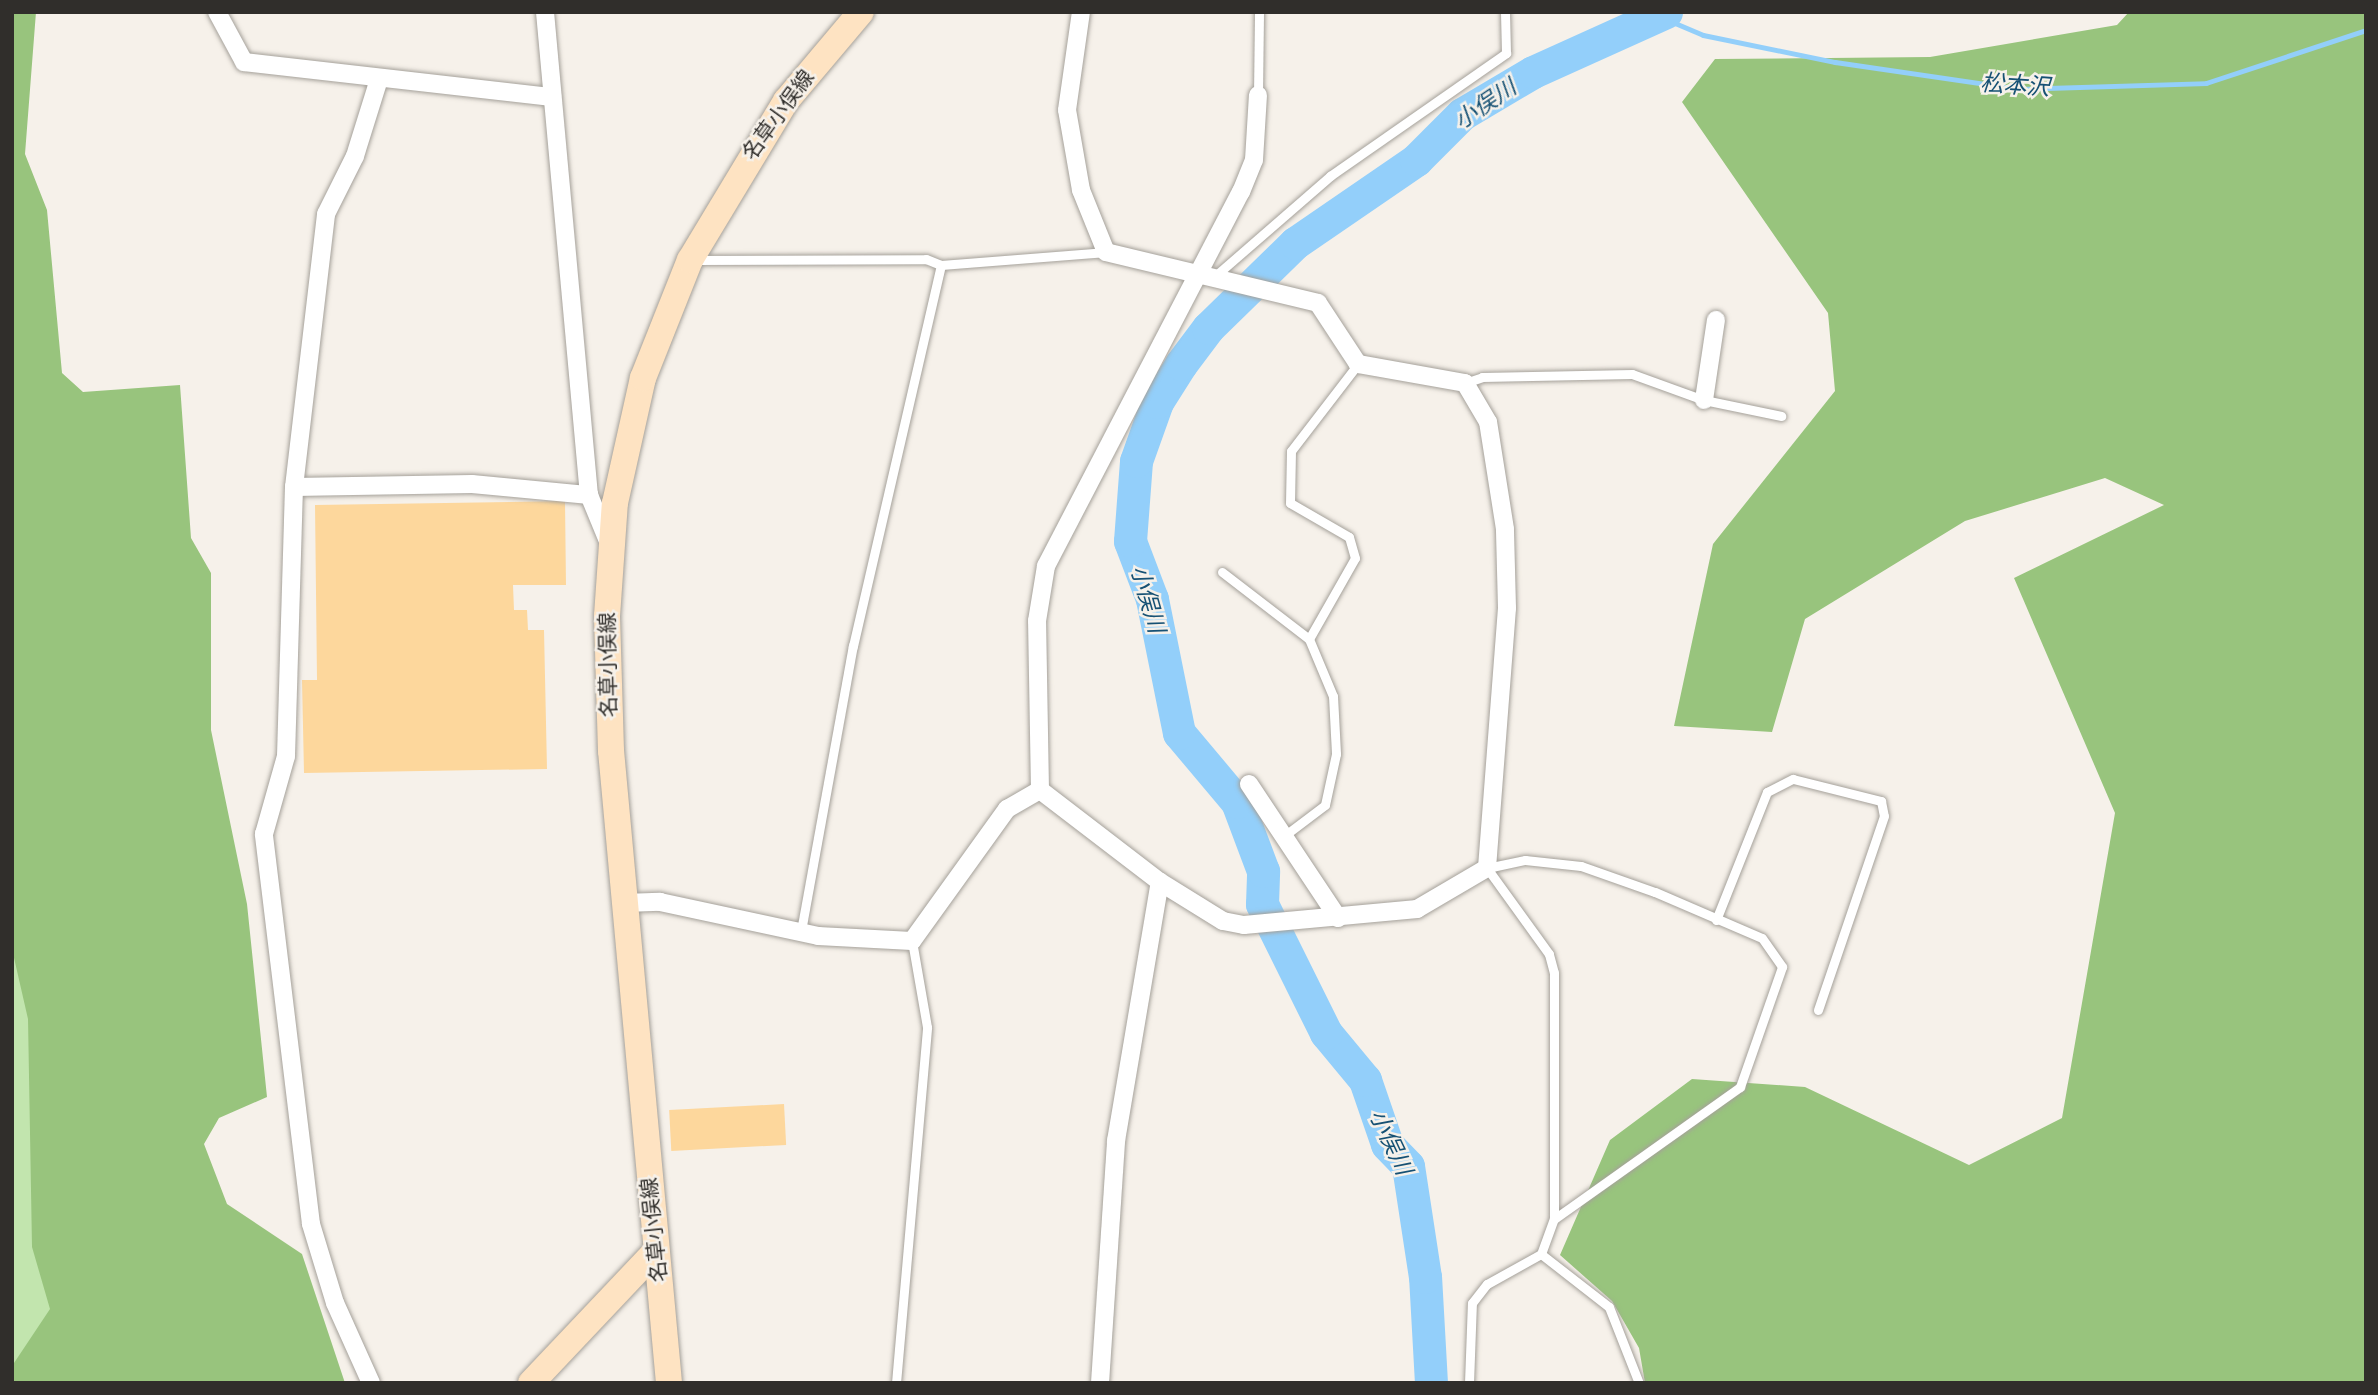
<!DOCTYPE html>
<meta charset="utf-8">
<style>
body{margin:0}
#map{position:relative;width:2378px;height:1395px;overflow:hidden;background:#f6f1ea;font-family:"Zilla Slab","Noto Sans JP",serif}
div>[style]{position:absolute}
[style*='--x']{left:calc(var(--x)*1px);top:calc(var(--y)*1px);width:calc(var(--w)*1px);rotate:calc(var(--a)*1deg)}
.green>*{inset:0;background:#c2e5ae}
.forest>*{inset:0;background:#98c47d}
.stream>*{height:5px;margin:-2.5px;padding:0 2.5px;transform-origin:2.5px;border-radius:2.5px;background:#93cffa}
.river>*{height:33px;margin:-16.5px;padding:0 16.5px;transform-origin:16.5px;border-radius:16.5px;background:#93cffa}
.building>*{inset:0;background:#fdd79c;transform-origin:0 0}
.roads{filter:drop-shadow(0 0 2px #a5a19a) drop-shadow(0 0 2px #a5a19a)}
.lane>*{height:9px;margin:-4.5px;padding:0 4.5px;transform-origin:4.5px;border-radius:4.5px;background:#fff}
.street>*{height:18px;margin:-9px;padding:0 9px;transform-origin:9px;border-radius:9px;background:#fff}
.secondary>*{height:26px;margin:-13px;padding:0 13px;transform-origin:13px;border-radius:13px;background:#fee3c2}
span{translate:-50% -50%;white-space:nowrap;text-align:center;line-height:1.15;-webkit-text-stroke:5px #f6f1ea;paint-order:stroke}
.street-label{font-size:21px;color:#302e2b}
.water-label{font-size:23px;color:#165174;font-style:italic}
.frame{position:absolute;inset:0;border:14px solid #302e2b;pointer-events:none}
</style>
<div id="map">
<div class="green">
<i style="clip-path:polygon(12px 650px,92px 1361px,12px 1383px)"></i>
</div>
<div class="forest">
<i style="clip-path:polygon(12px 12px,36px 12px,25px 154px,47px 210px,62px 373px,83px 392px,180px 385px,191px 538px,211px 573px,211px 730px,247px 904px,267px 1097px,219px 1118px,204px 1144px,227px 1204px,302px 1254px,345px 1383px,12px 1383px,12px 1366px,50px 1309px,32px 1247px,28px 1019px,12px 949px)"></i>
<i style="clip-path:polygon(2129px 12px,2366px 12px,2366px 1383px,1645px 1383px,1639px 1348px,1612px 1301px,1560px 1255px,1610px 1140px,1692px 1079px,1805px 1087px,1969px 1165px,2062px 1118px,2115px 813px,2014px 578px,2164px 505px,2105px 478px,1965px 521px,1805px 619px,1772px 732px,1674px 726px,1713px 544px,1835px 391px,1828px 313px,1682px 102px,1715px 59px,1930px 57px,2117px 25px)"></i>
</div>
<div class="stream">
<i style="--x:1663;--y:18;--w:43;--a:23"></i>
<i style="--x:1703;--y:35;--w:135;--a:11.6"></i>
<i style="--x:1835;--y:62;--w:186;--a:8.3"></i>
<i style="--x:2019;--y:89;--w:187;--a:-1.8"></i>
<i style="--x:2206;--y:83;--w:169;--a:-18.3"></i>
</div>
<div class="river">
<i style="--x:1431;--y:1383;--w:106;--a:-93.2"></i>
<i style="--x:1425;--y:1277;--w:112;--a:-98.7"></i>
<i style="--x:1408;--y:1166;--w:30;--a:-134"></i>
<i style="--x:1387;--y:1144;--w:68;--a:-109"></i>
<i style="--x:1365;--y:1080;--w:61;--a:-129.7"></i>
<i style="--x:1326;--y:1033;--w:144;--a:-116.4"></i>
<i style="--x:1262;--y:904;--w:33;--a:-88"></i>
<i style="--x:1263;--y:871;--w:74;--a:-110.6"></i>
<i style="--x:1237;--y:802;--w:90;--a:-130"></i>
<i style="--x:1179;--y:733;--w:137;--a:-101.4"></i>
<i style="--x:1152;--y:599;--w:62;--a:-110.8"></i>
<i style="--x:1130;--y:541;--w:80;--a:-85.7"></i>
<i style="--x:1136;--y:461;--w:63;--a:-70.4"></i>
<i style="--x:1157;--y:402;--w:45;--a:-57.7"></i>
<i style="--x:1181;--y:364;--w:45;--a:-53.1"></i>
<i style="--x:1208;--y:328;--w:122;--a:-44.3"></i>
<i style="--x:1295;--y:243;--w:147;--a:-34.4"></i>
<i style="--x:1416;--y:160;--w:65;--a:-45"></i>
<i style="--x:1462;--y:114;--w:82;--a:-30.6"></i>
<i style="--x:1533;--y:72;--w:146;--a:-24.3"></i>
</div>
<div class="building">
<i style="clip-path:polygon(565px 501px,566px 585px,513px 585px,514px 610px,527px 610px,528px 630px,544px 630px,547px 769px,304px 773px,302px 680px,317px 680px,315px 505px)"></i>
<i style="left:784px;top:1104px;width:41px;height:115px;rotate:87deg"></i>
</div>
<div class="roads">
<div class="lane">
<i style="--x:1258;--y:95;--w:83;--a:-89.3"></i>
<i style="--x:695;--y:260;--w:231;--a:-0.2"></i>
<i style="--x:926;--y:259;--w:16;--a:22"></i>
<i style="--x:941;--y:265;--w:166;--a:-4.5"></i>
<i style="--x:1214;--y:277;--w:154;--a:-41"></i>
<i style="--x:1330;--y:176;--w:215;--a:-34.9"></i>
<i style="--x:1506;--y:53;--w:41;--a:-91.4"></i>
<i style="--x:1465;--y:383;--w:18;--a:-19"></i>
<i style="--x:1482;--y:377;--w:150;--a:-1.1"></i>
<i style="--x:1632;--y:374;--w:77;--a:19.9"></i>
<i style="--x:1704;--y:400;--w:79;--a:11.7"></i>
<i style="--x:1222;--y:572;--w:110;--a:37.6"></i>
<i style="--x:1309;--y:639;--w:62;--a:67.2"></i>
<i style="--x:1333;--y:696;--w:58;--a:87"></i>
<i style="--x:1336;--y:754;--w:52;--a:102.2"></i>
<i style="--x:1325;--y:805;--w:51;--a:142.9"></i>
<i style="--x:1309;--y:639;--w:93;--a:-60.4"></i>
<i style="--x:1355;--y:558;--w:22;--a:-106"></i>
<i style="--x:1349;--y:537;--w:68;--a:-150"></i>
<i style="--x:1290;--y:503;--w:52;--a:-88.9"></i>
<i style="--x:1291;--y:451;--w:110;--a:-52.4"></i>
<i style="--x:1716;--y:920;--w:138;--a:-68.3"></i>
<i style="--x:1767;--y:792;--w:29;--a:-27"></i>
<i style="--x:1793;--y:779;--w:91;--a:14"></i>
<i style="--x:1881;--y:801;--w:15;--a:79"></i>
<i style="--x:1884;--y:816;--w:205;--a:108.8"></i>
<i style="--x:801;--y:931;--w:290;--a:-79.7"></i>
<i style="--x:853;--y:646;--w:391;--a:-77"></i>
<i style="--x:1541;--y:1254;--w:86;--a:37.9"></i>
<i style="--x:1609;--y:1307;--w:82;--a:68.5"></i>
<i style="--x:896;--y:1383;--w:357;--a:-85"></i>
<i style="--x:927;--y:1027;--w:87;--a:-99.9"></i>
<i style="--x:1469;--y:1383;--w:80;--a:-87.9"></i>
<i style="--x:1472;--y:1303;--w:24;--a:-52"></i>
<i style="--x:1487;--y:1284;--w:62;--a:-29.1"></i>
<i style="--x:1541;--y:1254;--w:37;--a:-70"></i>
<i style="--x:1554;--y:1219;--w:246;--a:-90"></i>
<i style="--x:1554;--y:973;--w:20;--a:-105"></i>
<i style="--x:1549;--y:954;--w:106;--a:-125.8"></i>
<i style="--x:1487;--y:868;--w:39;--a:-12"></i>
<i style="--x:1525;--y:860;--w:56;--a:6.1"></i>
<i style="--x:1581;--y:866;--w:78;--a:19.4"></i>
<i style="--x:1655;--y:892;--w:116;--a:23.3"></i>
<i style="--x:1762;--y:938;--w:35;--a:55"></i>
<i style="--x:1782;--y:967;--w:127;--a:109.3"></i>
<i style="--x:1740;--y:1087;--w:228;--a:144.6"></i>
</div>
<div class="street">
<i style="--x:217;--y:12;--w:57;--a:61.6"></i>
<i style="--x:244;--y:62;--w:310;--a:6.5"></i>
<i style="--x:545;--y:12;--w:485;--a:84.8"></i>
<i style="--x:589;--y:495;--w:55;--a:67.6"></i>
<i style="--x:1704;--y:400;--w:81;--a:-81.5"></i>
<i style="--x:294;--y:487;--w:178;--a:-1"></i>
<i style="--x:472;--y:484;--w:118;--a:5.4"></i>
<i style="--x:1249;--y:784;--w:161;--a:56.4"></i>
<i style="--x:1040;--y:790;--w:169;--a:-91"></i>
<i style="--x:1037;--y:621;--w:56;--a:-80.7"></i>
<i style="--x:1046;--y:566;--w:422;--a:-62.5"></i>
<i style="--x:1241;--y:192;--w:35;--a:-68"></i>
<i style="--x:1254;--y:160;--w:65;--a:-86.5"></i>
<i style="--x:624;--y:903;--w:36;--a:-2"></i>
<i style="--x:660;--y:902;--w:162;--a:12.1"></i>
<i style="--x:818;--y:936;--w:94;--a:3"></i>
<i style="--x:912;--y:941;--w:163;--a:-54.3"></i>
<i style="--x:1007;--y:809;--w:38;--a:-30"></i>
<i style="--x:1040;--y:790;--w:151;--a:37.5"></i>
<i style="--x:1160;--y:882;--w:74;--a:31.8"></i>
<i style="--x:1223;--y:921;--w:21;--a:11"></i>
<i style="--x:1244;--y:925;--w:174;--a:-5.3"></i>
<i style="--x:1417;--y:909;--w:81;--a:-30.4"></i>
<i style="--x:1487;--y:868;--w:261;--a:-85.6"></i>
<i style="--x:1507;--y:608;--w:79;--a:-91.5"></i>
<i style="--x:1505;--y:529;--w:108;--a:-99"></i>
<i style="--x:1488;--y:422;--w:45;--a:-120.5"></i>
<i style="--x:1465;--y:383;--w:109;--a:-169.9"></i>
<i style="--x:1358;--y:364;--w:73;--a:-123.3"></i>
<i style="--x:1318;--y:303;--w:218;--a:-166.5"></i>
<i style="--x:1106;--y:252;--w:67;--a:-112"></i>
<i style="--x:1081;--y:190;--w:81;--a:-99.9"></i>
<i style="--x:1067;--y:110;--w:99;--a:-81.9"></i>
<i style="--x:371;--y:1383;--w:88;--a:-114.2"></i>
<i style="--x:335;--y:1303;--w:83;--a:-106.9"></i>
<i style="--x:311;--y:1224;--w:393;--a:-96.9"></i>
<i style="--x:264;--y:834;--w:81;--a:-74.2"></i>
<i style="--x:286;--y:756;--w:269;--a:-88.3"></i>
<i style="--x:294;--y:487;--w:275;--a:-83.3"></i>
<i style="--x:326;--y:214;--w:65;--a:-63.4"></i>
<i style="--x:355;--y:156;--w:81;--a:-72.7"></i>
<i style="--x:1100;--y:1383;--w:243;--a:-86.2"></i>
<i style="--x:1116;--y:1141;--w:263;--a:-80.4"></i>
</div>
<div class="secondary">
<i style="--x:531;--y:1383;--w:182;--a:-46.6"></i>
<i style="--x:669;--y:1383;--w:635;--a:-95.24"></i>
<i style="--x:611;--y:751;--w:135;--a:-91.7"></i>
<i style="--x:607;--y:616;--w:113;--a:-86"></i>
<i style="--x:615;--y:503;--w:128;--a:-77.4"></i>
<i style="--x:643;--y:378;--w:127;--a:-68.3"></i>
<i style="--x:690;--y:260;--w:186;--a:-58.9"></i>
<i style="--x:786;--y:101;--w:116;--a:-49.9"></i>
</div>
</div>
<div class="street-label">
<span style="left:778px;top:115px;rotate:-54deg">名草小俣線</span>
<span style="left:608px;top:665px;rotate:-91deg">名草小俣線</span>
<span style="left:654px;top:1230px;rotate:-96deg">名草小俣線</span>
</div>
<div class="water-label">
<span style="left:2015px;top:85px;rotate:4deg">松本沢</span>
<span style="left:1485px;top:104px;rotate:-34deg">小俣川</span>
<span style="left:1148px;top:599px;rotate:74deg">小俣川</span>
<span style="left:1391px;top:1142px;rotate:65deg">小俣川</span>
</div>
<div class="frame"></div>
</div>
